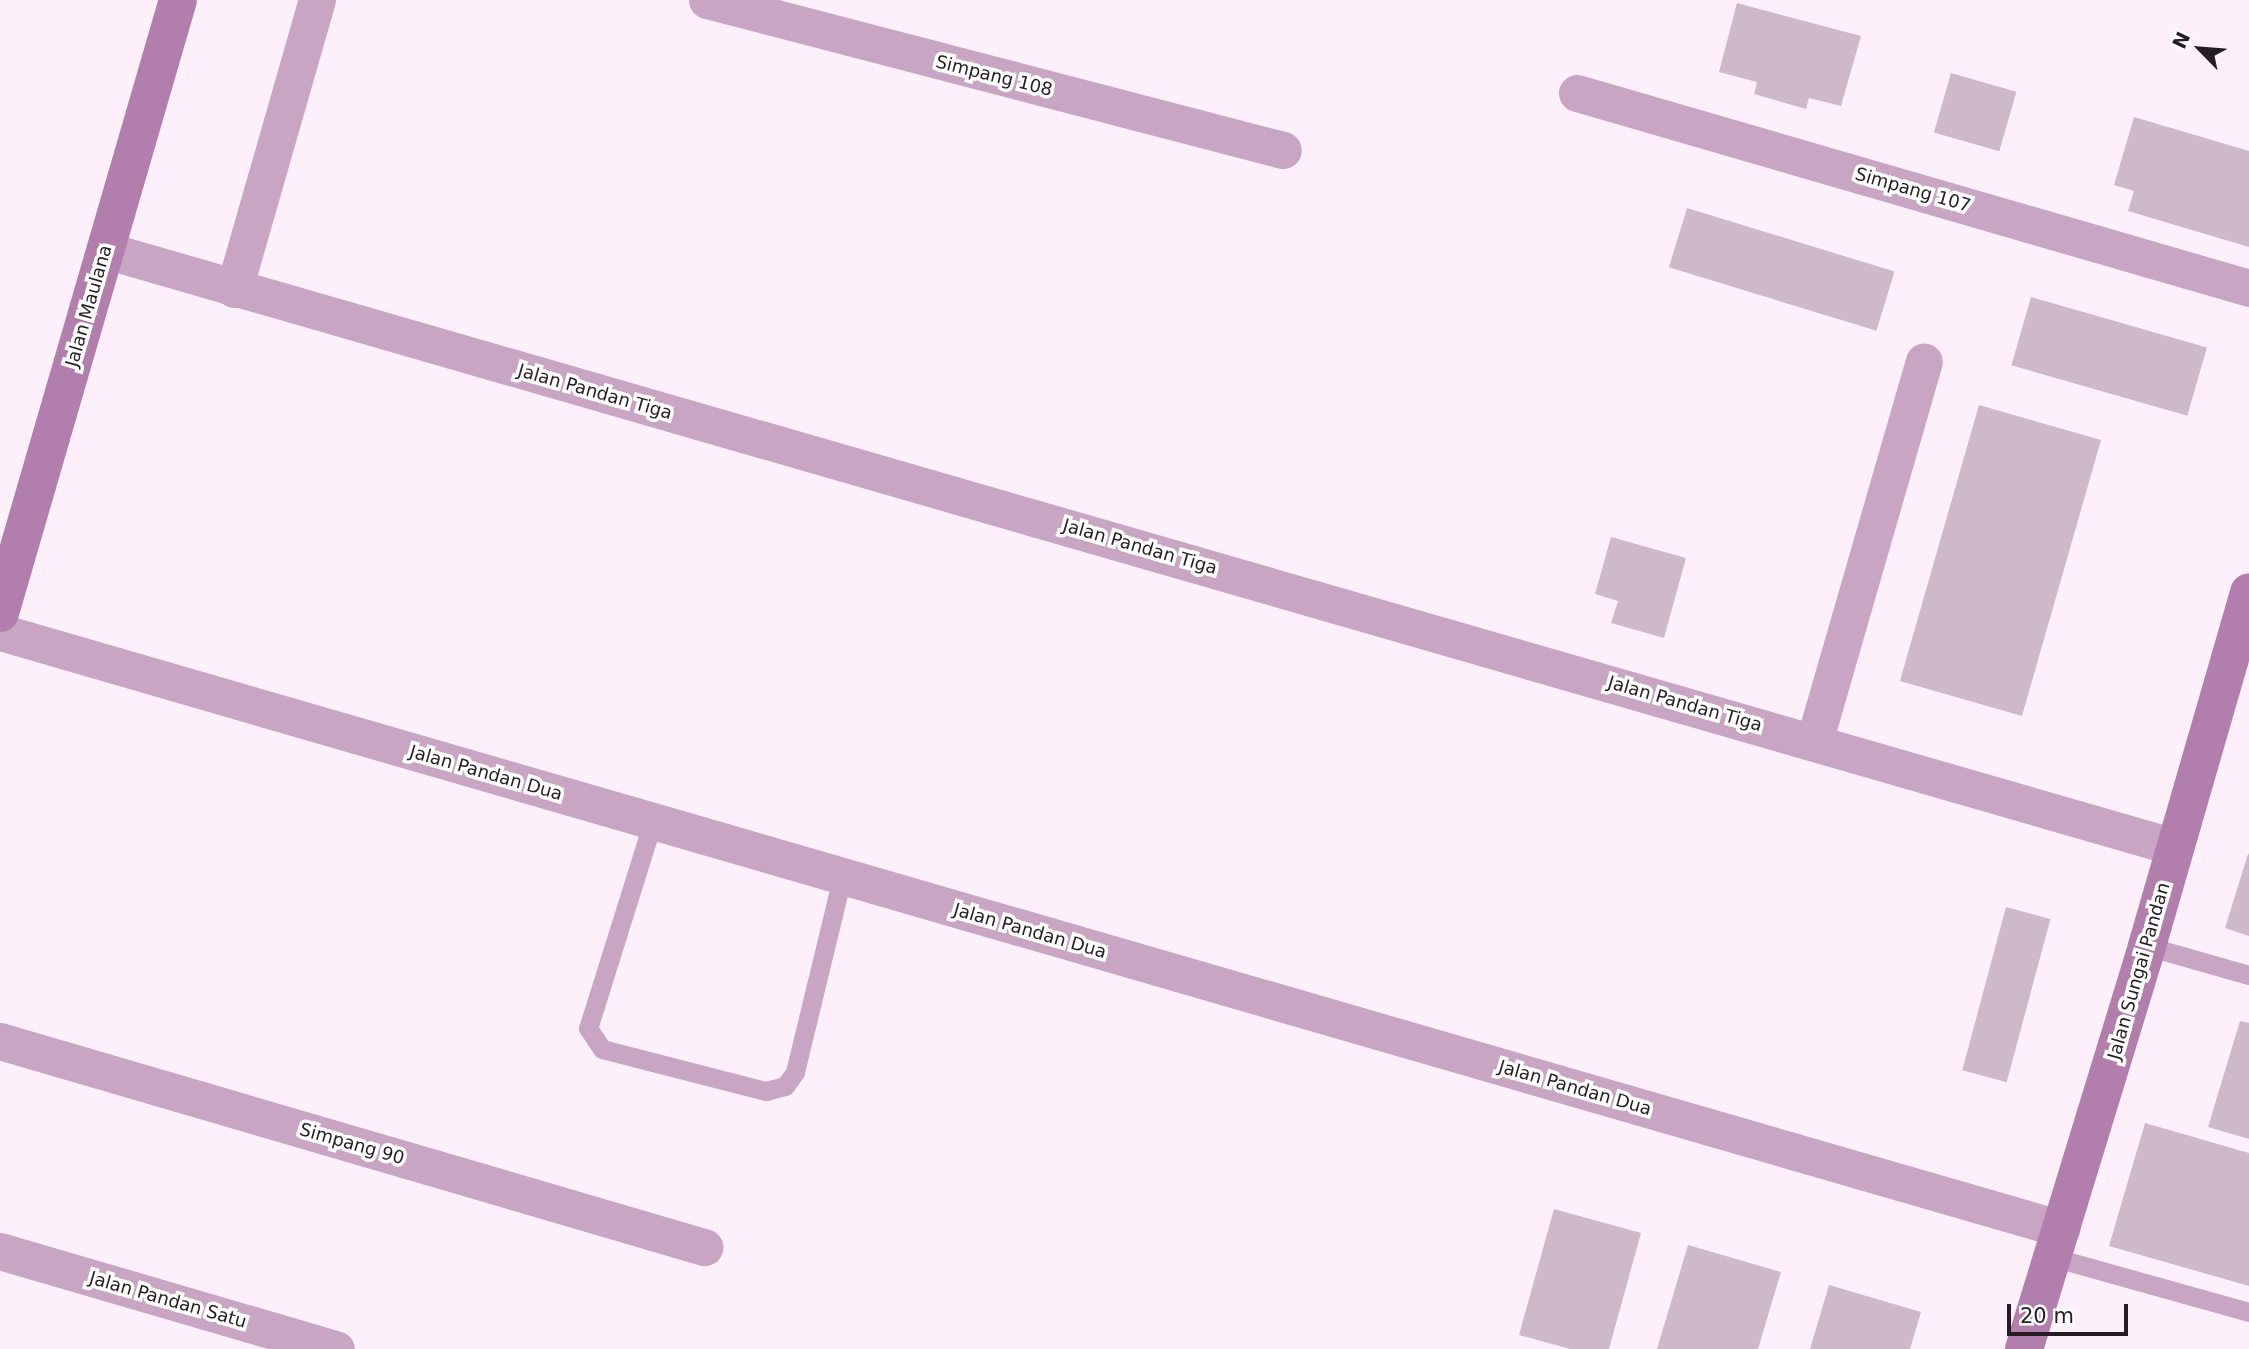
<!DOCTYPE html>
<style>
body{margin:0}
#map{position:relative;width:2249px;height:1349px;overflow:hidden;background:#fdf0fb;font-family:"DejaVu Sans",sans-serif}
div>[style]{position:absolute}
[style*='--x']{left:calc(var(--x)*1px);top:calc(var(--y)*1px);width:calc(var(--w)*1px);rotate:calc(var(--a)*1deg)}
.building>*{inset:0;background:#cdb9ca;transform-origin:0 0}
.lane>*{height:19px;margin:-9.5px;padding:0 9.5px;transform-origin:9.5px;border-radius:9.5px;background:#c9a5c4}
.street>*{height:37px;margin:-18.5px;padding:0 18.5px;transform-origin:18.5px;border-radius:18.5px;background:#c9a5c4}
.secondary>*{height:38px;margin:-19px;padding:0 19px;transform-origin:19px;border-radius:19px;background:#b27eab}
span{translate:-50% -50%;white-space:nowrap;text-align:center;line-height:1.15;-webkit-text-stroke:7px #fff;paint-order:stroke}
.street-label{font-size:18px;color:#251d23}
.north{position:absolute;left:2165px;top:14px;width:70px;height:70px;-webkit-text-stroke:5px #fff;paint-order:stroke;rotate:295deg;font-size:19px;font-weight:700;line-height:28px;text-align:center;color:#251d23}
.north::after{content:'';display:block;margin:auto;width:24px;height:32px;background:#251d23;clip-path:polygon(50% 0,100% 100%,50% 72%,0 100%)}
.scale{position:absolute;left:2007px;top:1304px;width:121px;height:32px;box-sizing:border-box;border:4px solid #251d23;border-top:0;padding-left:9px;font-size:21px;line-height:24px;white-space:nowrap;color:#251d23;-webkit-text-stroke:5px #fff;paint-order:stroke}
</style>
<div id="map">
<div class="building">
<i style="clip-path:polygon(1737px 3px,1861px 36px,1841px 106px,1809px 98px,1806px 109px,1754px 94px,1757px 82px,1719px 72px)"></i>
<i style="left:1951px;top:73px;width:68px;height:62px;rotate:16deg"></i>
<i style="clip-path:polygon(2134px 117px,2249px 151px,2249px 247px,2128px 211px,2134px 191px,2114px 185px)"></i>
<i style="left:1687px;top:208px;width:217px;height:62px;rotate:17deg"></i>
<i style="left:2031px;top:297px;width:183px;height:71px;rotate:16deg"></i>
<i style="left:1979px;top:405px;width:127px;height:287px;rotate:16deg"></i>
<i style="clip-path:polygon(1611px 537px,1686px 558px,1664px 638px,1611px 623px,1618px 601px,1595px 594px)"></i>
<i style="clip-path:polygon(2248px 854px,2249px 854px,2249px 936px,2225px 928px)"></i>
<i style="left:2006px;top:907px;width:46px;height:169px;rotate:15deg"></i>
<i style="clip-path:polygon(2240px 1021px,2249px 1023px,2249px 1139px,2208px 1127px)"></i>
<i style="clip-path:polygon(2145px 1123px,2249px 1153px,2249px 1286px,2109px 1246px)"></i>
<i style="clip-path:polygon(1554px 1209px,1641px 1233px,1609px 1349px,1570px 1349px,1519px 1335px)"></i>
<i style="clip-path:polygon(1688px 1245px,1781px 1272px,1758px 1349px,1657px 1349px)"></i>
<i style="clip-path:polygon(1829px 1285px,1921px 1312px,1910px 1349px,1810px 1349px)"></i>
</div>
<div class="lane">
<i style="--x:653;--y:821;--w:217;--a:107.4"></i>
<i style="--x:588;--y:1028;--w:25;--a:56"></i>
<i style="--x:602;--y:1049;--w:169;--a:14.4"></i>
<i style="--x:766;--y:1091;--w:20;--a:-15"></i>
<i style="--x:785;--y:1086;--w:17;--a:-54"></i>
<i style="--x:795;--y:1072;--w:201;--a:-76.4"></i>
<i style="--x:2147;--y:946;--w:106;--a:15.9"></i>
<i style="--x:2052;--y:1257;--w:205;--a:15.6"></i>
</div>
<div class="street">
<i style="--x:707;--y:0;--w:595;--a:14.6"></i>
<i style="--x:1577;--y:93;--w:700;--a:16.18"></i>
<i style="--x:105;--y:250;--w:2154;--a:16.09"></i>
<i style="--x:234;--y:289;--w:301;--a:-74"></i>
<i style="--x:0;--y:632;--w:2146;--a:16.15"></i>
<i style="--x:1814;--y:742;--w:396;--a:-73.9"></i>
<i style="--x:0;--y:1041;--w:734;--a:16.31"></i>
<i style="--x:0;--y:1251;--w:350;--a:16.3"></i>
</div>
<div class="secondary">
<i style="--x:0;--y:613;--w:638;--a:-73.81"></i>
<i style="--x:2024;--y:1349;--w:421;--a:-73"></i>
<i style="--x:2147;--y:946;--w:368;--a:-73.9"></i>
</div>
<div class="street-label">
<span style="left:994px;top:76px;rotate:14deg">Simpang 108</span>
<span style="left:1913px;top:190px;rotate:16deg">Simpang 107</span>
<span style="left:89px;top:306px;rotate:-74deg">Jalan Maulana</span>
<span style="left:595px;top:392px;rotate:16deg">Jalan Pandan Tiga</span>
<span style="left:1140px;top:547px;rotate:16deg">Jalan Pandan Tiga</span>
<span style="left:1685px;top:704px;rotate:16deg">Jalan Pandan Tiga</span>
<span style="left:486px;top:773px;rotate:16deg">Jalan Pandan Dua</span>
<span style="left:1030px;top:931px;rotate:16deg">Jalan Pandan Dua</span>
<span style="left:2139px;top:971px;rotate:-74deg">Jalan Sungai Pandan</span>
<span style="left:1575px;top:1088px;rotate:16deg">Jalan Pandan Dua</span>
<span style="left:352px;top:1144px;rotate:16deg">Simpang 90</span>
<span style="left:168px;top:1300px;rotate:16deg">Jalan Pandan Satu</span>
</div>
<div class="north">N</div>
<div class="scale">20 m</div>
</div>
